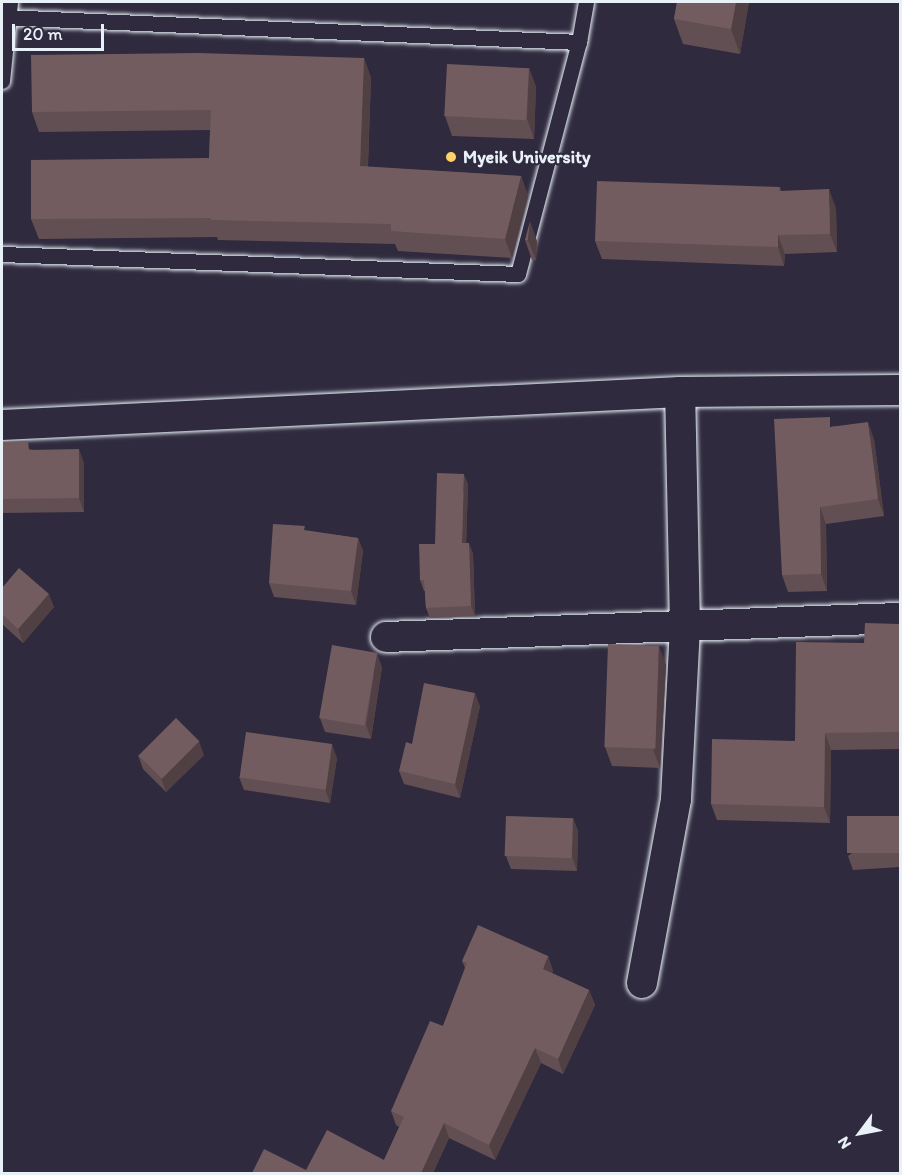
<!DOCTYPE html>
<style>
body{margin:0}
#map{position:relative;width:902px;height:1175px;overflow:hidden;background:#2f2a3d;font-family:Itim,sans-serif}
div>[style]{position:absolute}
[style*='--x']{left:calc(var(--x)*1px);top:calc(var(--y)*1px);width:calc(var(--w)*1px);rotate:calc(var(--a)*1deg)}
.roads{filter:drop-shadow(0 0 2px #e8f1f8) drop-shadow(0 0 2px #e8f1f8)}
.lane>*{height:15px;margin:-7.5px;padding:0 7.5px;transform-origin:7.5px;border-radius:7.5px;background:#2f2a3d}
.street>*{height:30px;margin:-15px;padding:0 15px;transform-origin:15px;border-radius:15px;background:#2f2a3d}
.wall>*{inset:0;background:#624f53}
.shaded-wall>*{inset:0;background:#504043}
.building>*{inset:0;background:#725c60;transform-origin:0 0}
.dots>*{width:16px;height:16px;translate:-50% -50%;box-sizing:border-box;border:3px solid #2f2a3d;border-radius:50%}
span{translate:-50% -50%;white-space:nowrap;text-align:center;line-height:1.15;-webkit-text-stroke:4.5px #2f2a3d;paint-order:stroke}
.poi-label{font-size:18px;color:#e8f1f8;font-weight:700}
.left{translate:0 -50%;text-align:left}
.frame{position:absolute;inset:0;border:3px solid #e8f1f8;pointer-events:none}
.north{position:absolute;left:830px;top:1103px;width:60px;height:60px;-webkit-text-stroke:4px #2f2a3d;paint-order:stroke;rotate:238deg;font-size:16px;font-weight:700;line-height:24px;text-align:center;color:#e8f1f8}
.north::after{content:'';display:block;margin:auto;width:21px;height:27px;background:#e8f1f8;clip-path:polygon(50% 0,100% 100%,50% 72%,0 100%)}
.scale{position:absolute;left:12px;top:24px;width:92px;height:27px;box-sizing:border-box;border:3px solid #e8f1f8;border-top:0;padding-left:8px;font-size:18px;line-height:21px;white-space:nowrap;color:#e8f1f8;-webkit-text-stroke:4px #2f2a3d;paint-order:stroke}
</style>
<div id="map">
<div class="roads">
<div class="lane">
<i style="--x:2;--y:17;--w:578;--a:2.48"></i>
<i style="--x:2;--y:81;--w:79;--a:-84.2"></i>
<i style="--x:2;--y:254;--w:516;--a:2.22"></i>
<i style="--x:518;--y:274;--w:240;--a:-75.3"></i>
<i style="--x:579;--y:42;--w:41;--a:-80.1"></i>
</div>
<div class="street">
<i style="--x:2;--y:425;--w:679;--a:-2.79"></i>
<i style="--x:680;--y:392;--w:220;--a:-0.5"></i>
<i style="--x:386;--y:637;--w:514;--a:-2.12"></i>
<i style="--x:642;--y:983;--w:187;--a:-79.5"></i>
<i style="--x:676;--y:799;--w:173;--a:-87"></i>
<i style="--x:685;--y:626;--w:234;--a:-91.2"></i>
</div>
</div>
<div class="wall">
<i style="clip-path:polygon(677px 2px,749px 2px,740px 54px,683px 44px,674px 19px)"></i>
<i style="clip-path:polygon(364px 58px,371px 78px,368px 167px,521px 176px,528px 196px,512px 258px,398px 251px,395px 244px,218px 240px,217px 237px,39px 239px,31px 219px,209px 158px,210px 130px,39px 132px,32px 112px)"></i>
<i style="clip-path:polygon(529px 68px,536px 87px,534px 139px,452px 136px,445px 116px)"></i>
<i style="clip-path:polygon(780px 187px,781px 191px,836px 208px,837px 252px,785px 254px,784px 266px,602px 259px,595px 241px)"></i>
<i style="clip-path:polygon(525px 240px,537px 241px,536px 260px,532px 260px)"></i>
<i style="clip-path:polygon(833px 426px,874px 439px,884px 516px,826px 524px,827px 591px,788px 592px,782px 575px)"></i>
<i style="clip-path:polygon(2px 442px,84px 463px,84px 512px,2px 513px)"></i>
<i style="clip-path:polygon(468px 484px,466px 543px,473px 553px,475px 616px,430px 618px,426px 608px,425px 591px,424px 591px,420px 580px,435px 544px)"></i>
<i style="clip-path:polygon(307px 531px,358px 538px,363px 551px,356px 605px,274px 597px,269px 583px)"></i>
<i style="clip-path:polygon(2px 588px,54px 607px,23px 643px,2px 624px)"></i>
<i style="clip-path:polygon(900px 624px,900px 749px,831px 750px,830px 823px,717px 820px,711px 804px,795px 741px,864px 643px)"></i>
<i style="clip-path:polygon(666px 665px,660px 768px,612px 766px,605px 747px)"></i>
<i style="clip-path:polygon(382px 667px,371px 739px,325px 732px,320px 718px)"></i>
<i style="clip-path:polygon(480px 706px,460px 798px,404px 784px,399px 771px,412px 744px)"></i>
<i style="clip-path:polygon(138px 755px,204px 755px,166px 792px,143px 769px)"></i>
<i style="clip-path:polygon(337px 758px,330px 803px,244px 790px,239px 777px)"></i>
<i style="clip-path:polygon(900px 816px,900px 867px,853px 870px,848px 856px)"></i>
<i style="clip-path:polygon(573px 818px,578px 831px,577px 871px,511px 869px,506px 856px)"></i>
<i style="clip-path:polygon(548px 956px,553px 971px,552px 973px,589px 990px,595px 1005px,563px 1074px,541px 1063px,495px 1160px,449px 1138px,433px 1173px,306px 1170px,384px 1160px,399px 1127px,396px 1125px,391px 1111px,443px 1026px,465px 968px,462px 961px)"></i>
</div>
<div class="shaded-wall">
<i style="clip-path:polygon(736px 2px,749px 2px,740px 54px,731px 29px)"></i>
<i style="clip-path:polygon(364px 58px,371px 78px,367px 186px,360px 166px)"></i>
<i style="clip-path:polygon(529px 68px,536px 87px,534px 139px,527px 119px)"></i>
<i style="clip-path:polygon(521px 176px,528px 196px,512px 258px,505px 239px)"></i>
<i style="clip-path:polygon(829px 189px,836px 208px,837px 252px,830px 234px)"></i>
<i style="clip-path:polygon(530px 221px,537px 241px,536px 260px,528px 240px)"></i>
<i style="clip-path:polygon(778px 235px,785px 254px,784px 266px,778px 247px)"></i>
<i style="clip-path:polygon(868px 422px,874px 439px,884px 516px,878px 499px)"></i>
<i style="clip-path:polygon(79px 449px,84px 463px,84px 512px,79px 498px)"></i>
<i style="clip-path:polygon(464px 474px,468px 484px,466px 553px,462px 543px)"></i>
<i style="clip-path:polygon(820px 507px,826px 524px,827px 591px,821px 574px)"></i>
<i style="clip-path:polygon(358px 538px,363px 551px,356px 605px,351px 591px)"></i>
<i style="clip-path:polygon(469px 543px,473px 553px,475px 616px,471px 606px)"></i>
<i style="clip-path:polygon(49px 594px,54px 607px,23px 643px,18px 629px)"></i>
<i style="clip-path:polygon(659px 646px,666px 665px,660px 768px,653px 749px)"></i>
<i style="clip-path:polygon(377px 653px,382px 667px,371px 739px,366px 725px)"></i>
<i style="clip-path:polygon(475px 693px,480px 706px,460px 798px,455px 784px)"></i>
<i style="clip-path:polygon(825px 733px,831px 750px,830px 823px,824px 807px)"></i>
<i style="clip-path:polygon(199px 741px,204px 755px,166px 792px,161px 778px)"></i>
<i style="clip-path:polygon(332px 744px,337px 758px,330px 803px,325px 789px)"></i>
<i style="clip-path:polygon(573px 818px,578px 831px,577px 871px,572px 857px)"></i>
<i style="clip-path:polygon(548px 956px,553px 971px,548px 983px,543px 969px)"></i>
<i style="clip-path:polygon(589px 990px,595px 1005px,563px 1074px,558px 1059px)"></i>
<i style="clip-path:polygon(535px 1048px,541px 1063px,495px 1160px,489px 1145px)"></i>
<i style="clip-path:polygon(444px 1123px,449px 1138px,433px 1173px,421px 1173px)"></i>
</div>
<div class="building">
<i style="clip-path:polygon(677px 2px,736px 2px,731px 29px,674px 19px)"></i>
<i style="clip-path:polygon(198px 53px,364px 58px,360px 166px,521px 176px,505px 239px,391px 231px,391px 224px,211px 220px,211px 218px,31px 219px,31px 160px,209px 158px,211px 110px,32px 112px,31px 55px)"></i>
<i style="left:447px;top:64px;width:82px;height:52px;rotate:3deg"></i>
<i style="clip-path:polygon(597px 181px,780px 187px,779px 191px,829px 189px,830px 234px,778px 235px,778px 247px,595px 241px)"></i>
<i style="clip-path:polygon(530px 221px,528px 240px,525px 240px)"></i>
<i style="clip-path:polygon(830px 417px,830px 427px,868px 422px,878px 499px,820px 507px,821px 574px,782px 575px,774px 419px)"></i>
<i style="clip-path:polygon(28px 441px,29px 450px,79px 449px,79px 498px,2px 499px,2px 442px)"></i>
<i style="clip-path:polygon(437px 473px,464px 474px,462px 543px,469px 543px,471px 606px,426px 608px,424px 580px,420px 580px,419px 544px,435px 544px)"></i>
<i style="clip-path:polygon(273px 524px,305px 526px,304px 530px,358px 538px,351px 591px,269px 583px)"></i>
<i style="clip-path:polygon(19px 568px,49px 594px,18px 629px,2px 614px,2px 588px)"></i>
<i style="clip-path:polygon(865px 623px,900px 624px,900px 732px,825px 733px,824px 807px,711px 804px,712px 739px,795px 741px,796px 642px,864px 643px)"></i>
<i style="left:608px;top:644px;width:51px;height:103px;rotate:2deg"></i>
<i style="left:332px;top:645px;width:46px;height:74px;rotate:10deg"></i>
<i style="clip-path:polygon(424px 683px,475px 693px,455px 784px,399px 771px,406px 742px,412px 744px)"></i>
<i style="left:176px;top:718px;width:33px;height:53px;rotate:45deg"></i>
<i style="left:246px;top:732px;width:87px;height:46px;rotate:8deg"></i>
<i style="left:506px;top:816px;width:67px;height:40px;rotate:2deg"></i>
<i style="left:900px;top:816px;width:37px;height:53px;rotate:90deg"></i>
<i style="clip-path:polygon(478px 925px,548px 956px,543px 969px,589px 990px,558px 1059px,535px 1048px,489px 1145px,444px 1123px,421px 1173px,252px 1173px,264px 1149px,306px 1170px,327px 1130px,384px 1160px,404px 1117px,391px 1111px,430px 1021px,443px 1026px,467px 963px,462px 961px)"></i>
</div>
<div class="dots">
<i style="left:451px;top:157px;background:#ffd166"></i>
</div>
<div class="poi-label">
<span class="left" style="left:463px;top:157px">Myeik University</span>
</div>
<div class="frame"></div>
<div class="north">N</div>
<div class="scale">20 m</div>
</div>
